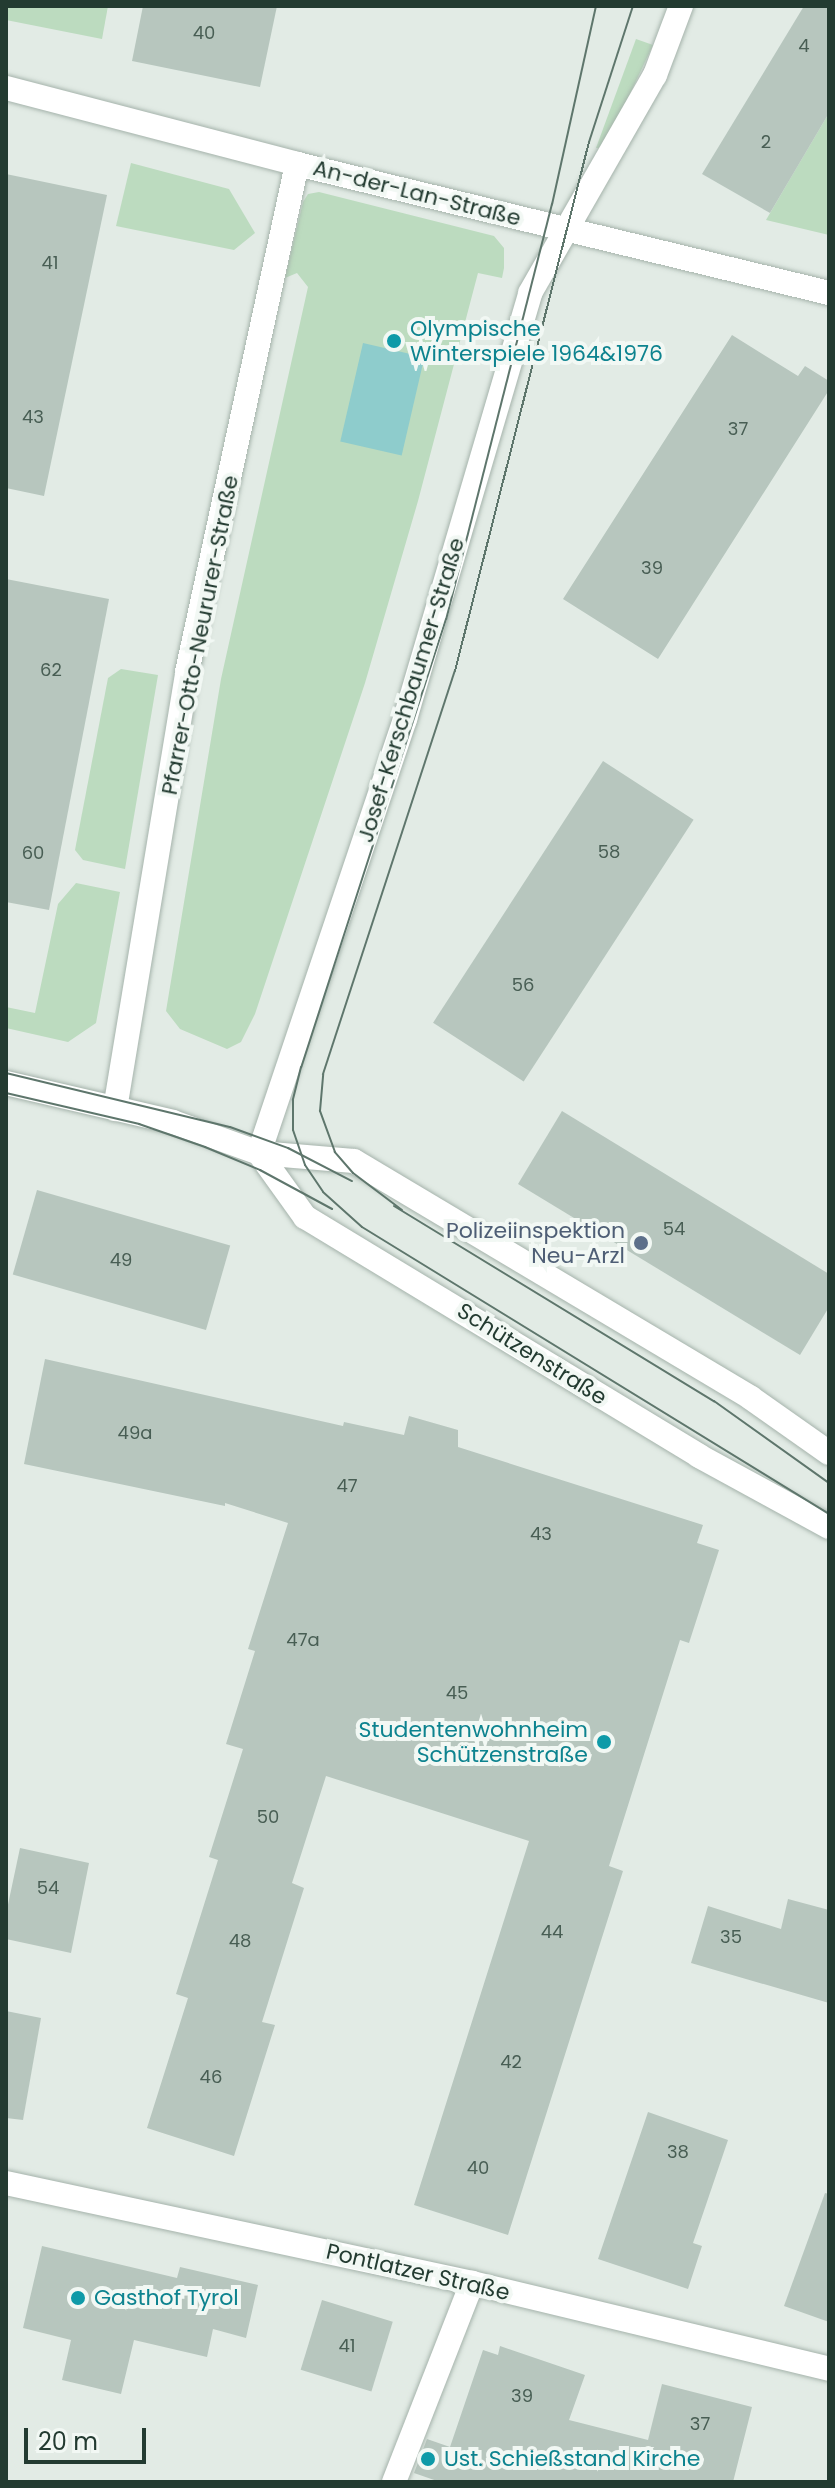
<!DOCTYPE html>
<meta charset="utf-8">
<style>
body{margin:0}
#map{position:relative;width:835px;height:2488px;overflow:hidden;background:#e2ebe5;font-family:Poppins,sans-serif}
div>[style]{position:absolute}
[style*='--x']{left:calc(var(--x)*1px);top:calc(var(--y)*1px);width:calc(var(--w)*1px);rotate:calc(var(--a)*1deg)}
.green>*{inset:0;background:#bcdbbf}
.water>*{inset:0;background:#8ecccc;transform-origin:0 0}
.building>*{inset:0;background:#b7c6be;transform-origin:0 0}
.roads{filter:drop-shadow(0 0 2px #a5b3ab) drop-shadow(0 0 2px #a5b3ab)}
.minor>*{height:24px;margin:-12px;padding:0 12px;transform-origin:12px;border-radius:12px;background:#fff}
.tertiary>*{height:24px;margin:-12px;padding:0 12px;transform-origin:12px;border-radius:12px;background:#fff}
.tram>*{height:2px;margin:-1px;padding:0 1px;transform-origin:1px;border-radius:1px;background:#5e766c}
.dots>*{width:22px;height:22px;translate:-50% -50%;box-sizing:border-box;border:4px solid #f2f8f4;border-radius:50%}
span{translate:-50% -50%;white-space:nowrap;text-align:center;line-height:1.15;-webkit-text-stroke:8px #f2f8f4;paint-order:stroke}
.number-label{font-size:18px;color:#485e54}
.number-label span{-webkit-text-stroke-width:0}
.street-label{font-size:22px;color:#233b31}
.culture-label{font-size:22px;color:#0d838f}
.left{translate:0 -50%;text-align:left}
.right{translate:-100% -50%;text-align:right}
.service-label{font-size:22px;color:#4e5e75}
.frame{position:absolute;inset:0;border:8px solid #233b31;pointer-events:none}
.scale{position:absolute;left:24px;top:2428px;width:122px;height:36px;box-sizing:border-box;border:4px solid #233b31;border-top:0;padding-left:10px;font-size:24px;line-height:28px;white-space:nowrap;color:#233b31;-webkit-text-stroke:6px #f2f8f4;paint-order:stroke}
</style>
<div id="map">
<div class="green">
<i style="clip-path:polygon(6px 6px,108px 6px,102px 39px,6px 20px)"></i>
<i style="clip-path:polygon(636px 39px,653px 45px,619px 117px,599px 148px,596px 148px)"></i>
<i style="clip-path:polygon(829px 113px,829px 235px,766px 220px,790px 179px)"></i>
<i style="clip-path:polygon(131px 163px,229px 189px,255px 233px,234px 250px,116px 226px)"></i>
<i style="clip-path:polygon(319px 192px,494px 236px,504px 248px,504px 268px,502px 278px,478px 273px,418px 501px,365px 683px,255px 1014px,241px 1042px,227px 1049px,180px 1029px,166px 1011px,221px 679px,308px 287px,297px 273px,285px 278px,303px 202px,308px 194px)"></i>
<i style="clip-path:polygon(121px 669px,158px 675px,125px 869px,83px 860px,75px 850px,108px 678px)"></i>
<i style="clip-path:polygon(76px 883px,120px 892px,96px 1023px,68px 1042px,6px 1028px,6px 1007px,35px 1013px,58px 904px)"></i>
</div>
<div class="water">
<i style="left:363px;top:343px;width:63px;height:101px;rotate:13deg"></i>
</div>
<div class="building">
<i style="clip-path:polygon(143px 6px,277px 6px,260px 87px,132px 61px)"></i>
<i style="clip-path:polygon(804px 6px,829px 6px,829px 113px,770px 213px,702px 174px)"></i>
<i style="clip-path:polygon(6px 174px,107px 195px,44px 496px,6px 488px)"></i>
<i style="clip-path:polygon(732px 335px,798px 376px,805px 366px,829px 381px,829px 390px,658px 659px,563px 599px)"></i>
<i style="clip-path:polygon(6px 579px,109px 599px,49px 910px,6px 902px)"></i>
<i style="left:603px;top:761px;width:108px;height:312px;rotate:33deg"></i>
<i style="clip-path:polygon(562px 1111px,829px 1274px,829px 1307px,800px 1355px,518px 1184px)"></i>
<i style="left:37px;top:1190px;width:201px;height:88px;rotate:16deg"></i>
<i style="clip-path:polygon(45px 1359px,343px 1426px,344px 1422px,404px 1435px,409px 1416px,458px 1430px,458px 1447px,703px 1525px,697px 1543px,719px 1550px,689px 1643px,680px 1640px,609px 1866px,623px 1871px,508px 2235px,414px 2205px,529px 1841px,326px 1776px,292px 1883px,304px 1888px,262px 2022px,275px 2025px,234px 2156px,147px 2128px,188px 1998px,176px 1994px,218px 1860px,209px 1857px,243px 1749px,226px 1744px,255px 1651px,248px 1649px,288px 1523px,225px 1503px,225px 1506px,24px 1464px)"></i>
<i style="clip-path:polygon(20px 1848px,89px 1863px,71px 1953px,6px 1939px,6px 1914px)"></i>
<i style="clip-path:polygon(788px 1899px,829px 1910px,829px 2003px,691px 1963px,708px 1906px,781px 1929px)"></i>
<i style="clip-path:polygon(6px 2011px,41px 2018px,23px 2120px,6px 2118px)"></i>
<i style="clip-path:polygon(648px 2112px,728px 2140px,693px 2243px,702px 2246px,688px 2289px,598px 2259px)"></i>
<i style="clip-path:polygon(825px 2193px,829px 2194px,829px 2322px,784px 2306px)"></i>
<i style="clip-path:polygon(42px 2246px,177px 2278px,180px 2267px,258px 2285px,246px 2338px,213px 2329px,207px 2357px,134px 2340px,121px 2394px,62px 2380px,71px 2340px,23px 2328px)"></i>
<i style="left:322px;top:2300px;width:74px;height:73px;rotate:17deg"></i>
<i style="clip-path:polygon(500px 2346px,585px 2375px,569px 2420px,648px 2440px,662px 2384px,752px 2407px,733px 2482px,440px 2482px,414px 2473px,427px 2439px,450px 2447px,483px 2350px,498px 2355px)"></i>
</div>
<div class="roads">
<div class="minor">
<i style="--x:6;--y:88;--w:301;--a:14.6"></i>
<i style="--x:297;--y:164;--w:547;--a:13.63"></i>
<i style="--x:115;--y:1109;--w:443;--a:-80.6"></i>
<i style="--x:187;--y:672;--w:520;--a:-77.78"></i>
<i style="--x:259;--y:1153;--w:458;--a:-71.4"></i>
<i style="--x:405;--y:719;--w:444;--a:-73.6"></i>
<i style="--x:530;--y:293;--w:251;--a:-60.2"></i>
<i style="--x:655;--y:75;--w:74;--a:-69.4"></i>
<i style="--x:6;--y:2183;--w:477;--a:12.1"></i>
<i style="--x:472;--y:2283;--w:367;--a:13.5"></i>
<i style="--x:394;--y:2482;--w:214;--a:-68.6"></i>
</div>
<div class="tertiary">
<i style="--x:6;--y:1083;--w:171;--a:13.1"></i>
<i style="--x:173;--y:1122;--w:91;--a:19.8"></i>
<i style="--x:259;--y:1153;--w:95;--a:4.8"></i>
<i style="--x:354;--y:1161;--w:462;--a:30.8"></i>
<i style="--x:751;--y:1398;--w:95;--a:35.2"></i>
<i style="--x:259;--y:1153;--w:79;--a:54.3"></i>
<i style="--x:305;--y:1217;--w:461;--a:31.2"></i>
<i style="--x:699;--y:1456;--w:148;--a:28.6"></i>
</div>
</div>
<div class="tram">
<i style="--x:596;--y:6;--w:203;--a:102.5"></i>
<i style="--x:552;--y:204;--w:428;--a:104.3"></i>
<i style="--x:446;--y:619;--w:471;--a:107.9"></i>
<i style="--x:301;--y:1067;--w:34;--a:104"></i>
<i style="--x:293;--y:1100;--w:30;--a:90"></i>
<i style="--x:293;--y:1130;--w:37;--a:71"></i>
<i style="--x:305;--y:1165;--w:32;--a:56"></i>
<i style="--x:323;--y:1192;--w:52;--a:41.9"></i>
<i style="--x:362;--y:1227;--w:548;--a:31.57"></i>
<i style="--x:6;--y:1073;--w:230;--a:13.6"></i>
<i style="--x:230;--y:1127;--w:62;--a:19.9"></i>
<i style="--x:288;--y:1148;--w:72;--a:27.3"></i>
<i style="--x:6;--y:1093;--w:137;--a:13.1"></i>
<i style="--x:139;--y:1124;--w:70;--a:19.2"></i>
<i style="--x:205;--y:1147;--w:60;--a:22.7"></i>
<i style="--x:260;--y:1170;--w:82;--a:28.4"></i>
<i style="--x:394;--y:1206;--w:375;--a:31.4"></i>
<i style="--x:714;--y:1401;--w:141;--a:35.5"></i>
<i style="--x:402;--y:1210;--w:61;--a:-142.9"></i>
<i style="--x:353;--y:1173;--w:28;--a:-131"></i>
<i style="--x:335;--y:1152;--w:44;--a:-110.1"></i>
<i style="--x:320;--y:1111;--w:37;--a:-85"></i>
<i style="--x:323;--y:1074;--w:424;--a:-71.9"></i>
<i style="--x:455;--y:671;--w:546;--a:-75.79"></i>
<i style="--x:589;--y:142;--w:143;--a:-72.1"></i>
</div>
<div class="dots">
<i style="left:394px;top:341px;background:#0f9aa8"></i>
<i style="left:641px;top:1243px;background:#5c6f8a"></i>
<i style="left:604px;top:1742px;background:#0f9aa8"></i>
<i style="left:78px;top:2298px;background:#0f9aa8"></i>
<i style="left:428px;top:2459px;background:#0f9aa8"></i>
</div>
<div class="number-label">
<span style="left:204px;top:33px">40</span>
<span style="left:804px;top:46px">4</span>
<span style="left:766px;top:142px">2</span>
<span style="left:50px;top:263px">41</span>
<span style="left:33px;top:417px">43</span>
<span style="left:738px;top:429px">37</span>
<span style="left:652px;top:568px">39</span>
<span style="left:51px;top:670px">62</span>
<span style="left:609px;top:852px">58</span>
<span style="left:33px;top:853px">60</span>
<span style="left:523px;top:985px">56</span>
<span style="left:674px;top:1229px">54</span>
<span style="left:121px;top:1260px">49</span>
<span style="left:135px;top:1433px">49a</span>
<span style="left:347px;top:1486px">47</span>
<span style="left:541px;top:1534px">43</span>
<span style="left:303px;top:1640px">47a</span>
<span style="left:457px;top:1693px">45</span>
<span style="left:268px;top:1817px">50</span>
<span style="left:48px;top:1888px">54</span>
<span style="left:552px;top:1932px">44</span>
<span style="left:731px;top:1937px">35</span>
<span style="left:240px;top:1941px">48</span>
<span style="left:511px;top:2062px">42</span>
<span style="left:211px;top:2077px">46</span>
<span style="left:678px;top:2152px">38</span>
<span style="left:478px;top:2168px">40</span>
<span style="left:347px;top:2346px">41</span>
<span style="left:522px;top:2396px">39</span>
<span style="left:700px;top:2424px">37</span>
</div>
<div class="street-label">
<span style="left:417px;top:193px;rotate:14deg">An-der-Lan-Straße</span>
<span style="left:200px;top:635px;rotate:-79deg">Pfarrer-Otto-Neururer-Straße</span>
<span style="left:411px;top:690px;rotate:-73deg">Josef-Kerschbaumer-Straße</span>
<span style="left:532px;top:1354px;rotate:32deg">Schützenstraße</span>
<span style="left:418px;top:2272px;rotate:13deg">Pontlatzer Straße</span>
</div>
<div class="culture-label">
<span class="left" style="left:410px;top:341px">Olympische<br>Winterspiele 1964&amp;1976</span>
<span class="right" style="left:588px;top:1742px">Studentenwohnheim<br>Schützenstraße</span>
<span class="left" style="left:94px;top:2298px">Gasthof Tyrol</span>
<span class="left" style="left:444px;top:2459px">Ust. Schießstand Kirche</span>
</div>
<div class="service-label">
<span class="right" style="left:625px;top:1243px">Polizeiinspektion<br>Neu-Arzl</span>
</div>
<div class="frame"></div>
<div class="scale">20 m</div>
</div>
